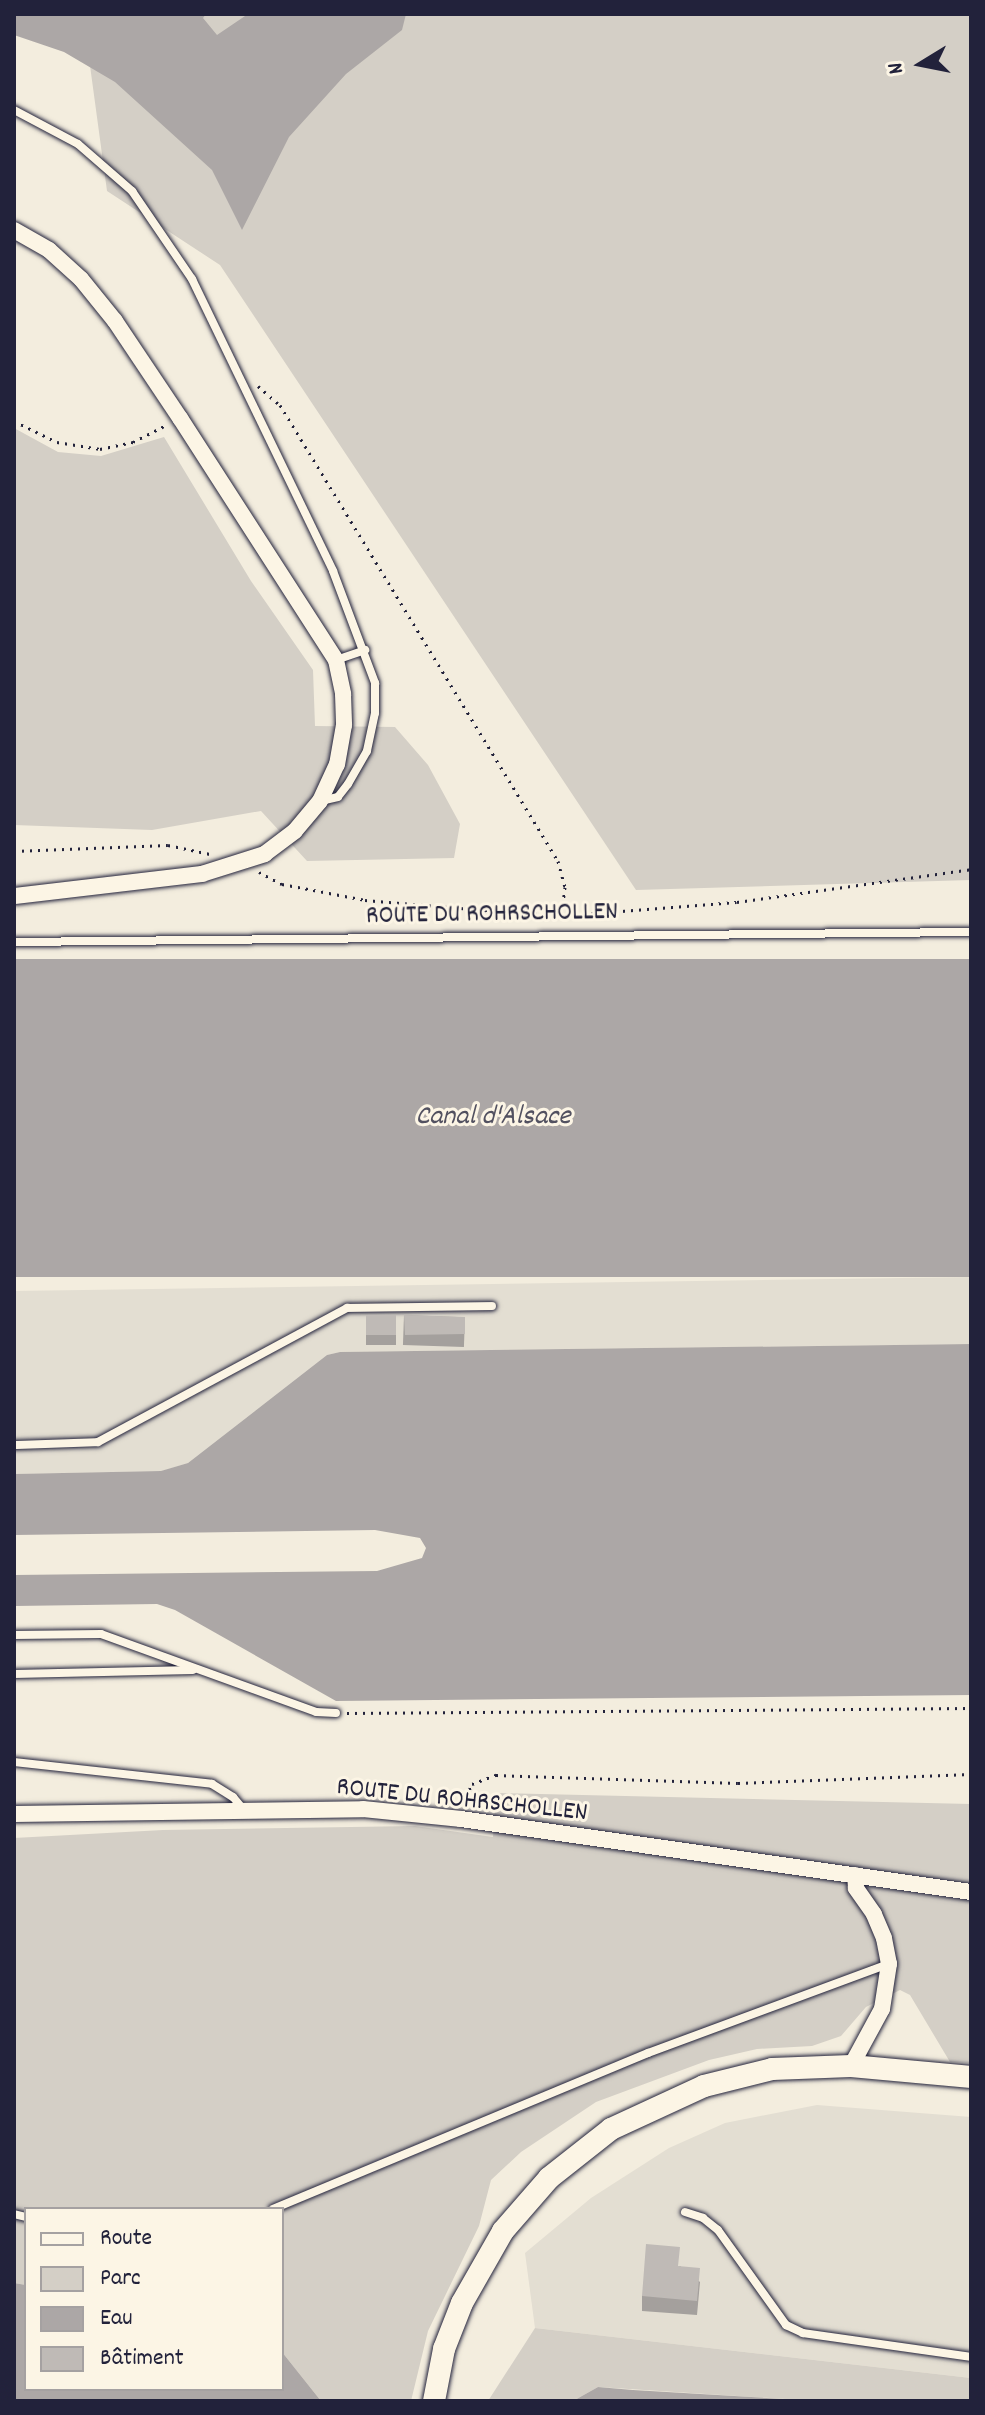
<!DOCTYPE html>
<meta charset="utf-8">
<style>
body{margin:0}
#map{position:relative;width:985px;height:2415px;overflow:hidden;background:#f3edde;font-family:Dekko,sans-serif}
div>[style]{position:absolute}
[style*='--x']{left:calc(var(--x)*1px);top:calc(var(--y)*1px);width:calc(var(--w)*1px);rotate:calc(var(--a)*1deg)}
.built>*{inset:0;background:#e3ded2}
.green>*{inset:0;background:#d4cfc6}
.water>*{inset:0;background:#aca7a6;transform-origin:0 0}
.path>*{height:3px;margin-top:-1.5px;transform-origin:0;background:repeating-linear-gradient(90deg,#22223b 0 2px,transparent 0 8px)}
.roads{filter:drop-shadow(0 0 2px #22223b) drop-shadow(0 0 2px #22223b)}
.lane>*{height:8px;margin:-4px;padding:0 4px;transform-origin:4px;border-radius:4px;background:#fcf5e5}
.street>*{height:16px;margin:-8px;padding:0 8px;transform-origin:8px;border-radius:8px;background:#fcf5e5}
.secondary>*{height:22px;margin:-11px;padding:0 11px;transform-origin:11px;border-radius:11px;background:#fcf5e5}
.wall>*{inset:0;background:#a4a09d;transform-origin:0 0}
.building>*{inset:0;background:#bfbab6;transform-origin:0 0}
span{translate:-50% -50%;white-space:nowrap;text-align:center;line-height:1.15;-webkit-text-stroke:6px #fcf5e5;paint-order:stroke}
.street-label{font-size:26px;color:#22223b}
.water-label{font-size:28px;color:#525160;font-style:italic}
.frame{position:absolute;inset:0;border:16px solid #22223b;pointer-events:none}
.legend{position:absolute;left:24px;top:2207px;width:260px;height:184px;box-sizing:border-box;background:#fcf5e5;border:2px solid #a5a1a1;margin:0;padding:10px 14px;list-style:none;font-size:24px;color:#22223b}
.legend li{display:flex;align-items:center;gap:16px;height:40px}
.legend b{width:40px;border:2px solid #a5a1a1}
.north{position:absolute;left:881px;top:24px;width:80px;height:80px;-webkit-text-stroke:6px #fcf5e5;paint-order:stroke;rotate:260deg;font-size:22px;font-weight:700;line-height:32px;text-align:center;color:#22223b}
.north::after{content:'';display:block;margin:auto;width:28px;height:36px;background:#22223b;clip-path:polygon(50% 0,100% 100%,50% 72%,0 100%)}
</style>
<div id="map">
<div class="built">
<i style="clip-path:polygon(971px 1277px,971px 1344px,340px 1352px,327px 1355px,188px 1463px,162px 1471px,14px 1474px,14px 1291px)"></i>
<i style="clip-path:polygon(817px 2105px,971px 2117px,971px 2378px,535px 2328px,525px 2253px,591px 2198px,669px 2148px,725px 2123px)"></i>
</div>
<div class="green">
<i style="clip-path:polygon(83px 14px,971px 14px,971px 880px,636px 890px,220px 265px,107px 191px)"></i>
<i style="clip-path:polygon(14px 428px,58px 452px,101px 456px,164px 437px,251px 581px,313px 670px,315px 726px,395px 727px,428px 765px,460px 824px,454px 858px,307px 861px,261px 811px,152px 830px,14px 825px)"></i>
<i style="clip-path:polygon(496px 1793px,971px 1804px,971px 2063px,950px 2062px,910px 1995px,900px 1990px,866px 2007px,841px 2036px,812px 2046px,757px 2049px,709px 2060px,596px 2102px,521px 2152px,491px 2180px,479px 2226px,428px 2331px,411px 2401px,321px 2401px,282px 2352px,282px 2209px,26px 2209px,26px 2285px,14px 2283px,14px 1838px,163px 1830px,415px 1826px,493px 1837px)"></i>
<i style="clip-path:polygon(535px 2328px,971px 2378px,971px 2401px,816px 2401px,598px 2387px,573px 2401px,488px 2401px)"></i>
</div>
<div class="water">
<i style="clip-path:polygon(14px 14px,206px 14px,203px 18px,217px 35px,248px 14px,406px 14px,402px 30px,346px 74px,289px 137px,242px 230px,212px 170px,115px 82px,64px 52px,14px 35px)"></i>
<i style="left:971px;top:959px;width:318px;height:957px;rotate:90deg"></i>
<i style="clip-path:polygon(971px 1344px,971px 1695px,336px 1701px,175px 1610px,157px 1604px,14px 1606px,14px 1575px,377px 1571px,422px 1558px,426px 1548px,420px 1538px,375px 1530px,14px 1535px,14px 1474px,161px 1471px,188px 1463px,327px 1355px,340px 1352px)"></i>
<i style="clip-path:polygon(14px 2283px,26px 2285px,26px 2389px,282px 2389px,282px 2352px,321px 2401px,14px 2401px)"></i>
<i style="clip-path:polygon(598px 2387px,633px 2390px,816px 2401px,573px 2401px)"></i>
</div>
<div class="path">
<i style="--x:258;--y:386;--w:29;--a:41"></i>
<i style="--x:280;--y:405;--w:534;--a:58.63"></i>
<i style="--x:558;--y:861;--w:27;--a:75"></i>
<i style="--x:565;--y:887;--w:17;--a:97"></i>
<i style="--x:563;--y:904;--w:13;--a:141"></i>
<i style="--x:14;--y:421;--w:48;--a:26"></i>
<i style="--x:57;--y:442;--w:44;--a:9.2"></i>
<i style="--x:100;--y:449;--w:34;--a:-12"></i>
<i style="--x:133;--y:442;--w:37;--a:-27"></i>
<i style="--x:14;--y:851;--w:154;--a:-2.2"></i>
<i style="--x:168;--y:845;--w:43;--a:12.1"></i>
<i style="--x:259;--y:872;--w:26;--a:28"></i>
<i style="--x:282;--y:884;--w:85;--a:10.9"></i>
<i style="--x:365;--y:900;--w:155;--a:4.8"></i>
<i style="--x:519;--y:913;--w:64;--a:0.9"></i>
<i style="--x:583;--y:914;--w:154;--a:-4.5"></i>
<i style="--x:737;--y:902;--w:236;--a:-8"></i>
<i style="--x:347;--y:1713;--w:624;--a:-0.46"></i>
<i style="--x:463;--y:1804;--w:22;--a:-66"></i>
<i style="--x:472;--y:1784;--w:26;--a:-21"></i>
<i style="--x:496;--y:1775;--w:242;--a:1.9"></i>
<i style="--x:738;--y:1783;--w:233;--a:-2.2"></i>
</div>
<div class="roads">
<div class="lane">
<i style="--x:14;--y:110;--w:72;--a:28"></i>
<i style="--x:78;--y:144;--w:72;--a:41"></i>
<i style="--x:132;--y:191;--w:107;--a:55.7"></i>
<i style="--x:192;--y:279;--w:324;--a:64.2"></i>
<i style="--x:333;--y:571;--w:120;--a:69.4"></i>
<i style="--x:375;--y:683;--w:30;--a:90"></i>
<i style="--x:375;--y:713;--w:39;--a:102"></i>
<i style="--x:367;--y:751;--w:38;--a:120"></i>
<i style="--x:348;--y:784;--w:16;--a:128"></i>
<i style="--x:338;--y:797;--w:17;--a:167"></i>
<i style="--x:336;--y:660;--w:31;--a:-19"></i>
<i style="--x:14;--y:942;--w:957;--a:-0.6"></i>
<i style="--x:14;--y:1445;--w:84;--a:-2"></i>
<i style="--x:98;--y:1442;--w:283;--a:-28.3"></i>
<i style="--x:347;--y:1308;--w:145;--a:-0.8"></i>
<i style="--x:14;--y:1635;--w:87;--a:-0.7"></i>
<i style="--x:101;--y:1634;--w:229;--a:19.9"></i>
<i style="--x:316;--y:1712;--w:20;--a:3"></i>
<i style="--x:14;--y:1674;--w:179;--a:-1.3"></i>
<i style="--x:14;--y:1762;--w:199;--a:6.3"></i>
<i style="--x:212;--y:1784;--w:25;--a:32"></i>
<i style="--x:233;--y:1797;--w:16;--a:50"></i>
<i style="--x:273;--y:2209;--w:406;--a:-22.6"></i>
<i style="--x:648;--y:2053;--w:257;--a:-20.3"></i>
<i style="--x:685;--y:2212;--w:19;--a:18"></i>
<i style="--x:703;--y:2218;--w:19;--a:39"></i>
<i style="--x:718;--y:2230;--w:117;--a:54.4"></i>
<i style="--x:786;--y:2325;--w:19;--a:25"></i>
<i style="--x:803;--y:2333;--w:170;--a:8.1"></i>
<i style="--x:14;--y:2214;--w:12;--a:14"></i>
</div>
<div class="street">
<i style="--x:14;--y:230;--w:40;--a:29.7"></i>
<i style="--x:49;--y:250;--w:43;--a:42.2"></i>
<i style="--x:81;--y:279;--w:54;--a:51"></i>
<i style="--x:115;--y:321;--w:117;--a:56.2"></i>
<i style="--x:180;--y:418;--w:288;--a:57.2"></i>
<i style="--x:336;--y:660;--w:35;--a:78"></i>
<i style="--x:343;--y:694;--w:31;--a:88"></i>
<i style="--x:344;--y:725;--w:40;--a:100"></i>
<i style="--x:337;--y:764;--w:41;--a:114.7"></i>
<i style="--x:320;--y:801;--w:39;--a:130"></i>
<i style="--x:295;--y:831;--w:38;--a:143"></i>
<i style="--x:265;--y:854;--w:66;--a:162.4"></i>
<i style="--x:202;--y:874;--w:189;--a:173.3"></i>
<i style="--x:14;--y:1814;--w:349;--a:-0.8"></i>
<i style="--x:363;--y:1809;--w:99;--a:5.8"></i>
<i style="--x:461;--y:1819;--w:515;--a:8.15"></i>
<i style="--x:851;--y:2066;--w:65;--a:-61.5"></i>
<i style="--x:882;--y:2009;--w:46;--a:-81.2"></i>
<i style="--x:889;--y:1964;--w:26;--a:-101"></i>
<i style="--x:884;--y:1938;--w:26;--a:-113"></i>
<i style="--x:874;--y:1914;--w:32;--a:-125"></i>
<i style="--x:856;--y:1888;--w:13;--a:-94"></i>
</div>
<div class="secondary">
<i style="--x:434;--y:2401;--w:53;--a:-79.1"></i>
<i style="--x:444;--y:2349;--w:49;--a:-68.6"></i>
<i style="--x:462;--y:2303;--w:83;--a:-60.3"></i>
<i style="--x:503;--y:2231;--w:70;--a:-49"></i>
<i style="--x:549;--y:2178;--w:79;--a:-38.3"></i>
<i style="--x:611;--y:2129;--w:102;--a:-24.8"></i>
<i style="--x:704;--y:2086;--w:70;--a:-14"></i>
<i style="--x:772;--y:2069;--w:79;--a:-2.2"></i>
<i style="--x:851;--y:2066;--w:121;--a:5.2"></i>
</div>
</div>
<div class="wall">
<i style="left:366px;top:1315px;width:30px;height:30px"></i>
<i style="left:404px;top:1315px;width:61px;height:30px;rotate:2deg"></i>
<i style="clip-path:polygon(680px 2266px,700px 2282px,697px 2315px,642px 2311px,642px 2296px)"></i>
</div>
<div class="building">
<i style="left:366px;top:1315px;width:30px;height:20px"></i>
<i style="clip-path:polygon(404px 1315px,465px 1317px,465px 1334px,405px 1335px)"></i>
<i style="clip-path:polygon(646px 2244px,680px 2247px,678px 2266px,700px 2268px,697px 2301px,642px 2296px)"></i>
</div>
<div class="street-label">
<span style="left:492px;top:915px;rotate:-1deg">ROUTE DU ROHRSCHOLLEN</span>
<span style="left:462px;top:1801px;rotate:6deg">ROUTE DU ROHRSCHOLLEN</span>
</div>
<div class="water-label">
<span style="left:493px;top:1118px">Canal d'Alsace</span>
</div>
<div class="frame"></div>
<ul class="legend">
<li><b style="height:10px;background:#fcf5e5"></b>Route</li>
<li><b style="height:22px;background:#d4cfc6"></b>Parc</li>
<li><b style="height:22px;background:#aca7a6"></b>Eau</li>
<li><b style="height:22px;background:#bfbab6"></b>Bâtiment</li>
</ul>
<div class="north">N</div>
</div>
